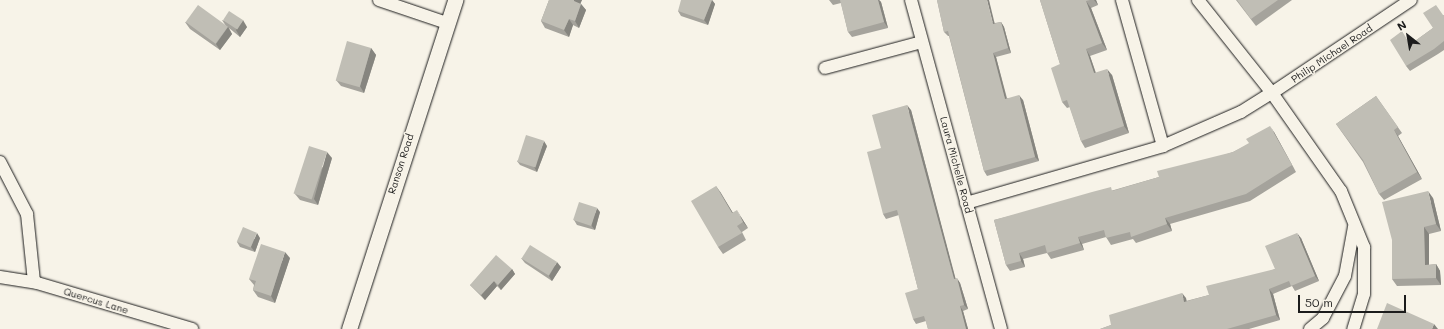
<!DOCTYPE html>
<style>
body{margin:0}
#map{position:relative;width:1444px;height:329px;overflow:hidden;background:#f7f3e8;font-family:Mali,sans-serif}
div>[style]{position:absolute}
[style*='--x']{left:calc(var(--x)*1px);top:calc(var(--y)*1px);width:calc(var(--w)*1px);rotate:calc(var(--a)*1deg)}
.roads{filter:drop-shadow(0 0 1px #1c1c1c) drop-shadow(0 0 1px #1c1c1c)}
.minor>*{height:12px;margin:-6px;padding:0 6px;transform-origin:6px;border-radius:6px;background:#f7f3e8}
.tertiary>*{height:15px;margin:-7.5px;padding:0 7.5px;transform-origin:7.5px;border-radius:7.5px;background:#f7f3e8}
.wall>*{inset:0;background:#a5a39c}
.shaded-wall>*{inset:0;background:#86857f}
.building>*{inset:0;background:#c0beb5;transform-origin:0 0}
span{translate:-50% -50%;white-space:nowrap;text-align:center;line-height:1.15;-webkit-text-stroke:3px #f7f3e8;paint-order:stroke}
.street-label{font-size:10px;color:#1c1c1c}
.north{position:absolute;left:1388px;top:16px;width:40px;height:40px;-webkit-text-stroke:3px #f7f3e8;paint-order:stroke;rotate:329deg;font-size:11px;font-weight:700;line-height:16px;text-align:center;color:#1c1c1c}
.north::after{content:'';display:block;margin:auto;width:14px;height:18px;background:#1c1c1c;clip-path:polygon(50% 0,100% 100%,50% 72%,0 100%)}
.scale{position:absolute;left:1298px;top:295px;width:108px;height:18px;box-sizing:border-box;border:2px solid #1c1c1c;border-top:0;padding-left:5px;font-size:12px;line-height:14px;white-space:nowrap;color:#1c1c1c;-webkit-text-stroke:3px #f7f3e8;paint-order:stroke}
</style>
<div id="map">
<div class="roads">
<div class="minor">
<i style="--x:379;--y:0;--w:72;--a:18.7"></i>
<i style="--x:911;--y:0;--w:341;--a:74.7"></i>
<i style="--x:1198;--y:0;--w:119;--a:51.5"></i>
<i style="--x:1272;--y:93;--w:167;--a:-33.8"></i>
<i style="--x:825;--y:68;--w:100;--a:-15"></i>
<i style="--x:1163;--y:146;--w:85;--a:-23.6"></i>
<i style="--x:1241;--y:112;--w:36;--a:-32"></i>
<i style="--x:1272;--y:93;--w:120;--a:54.9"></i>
<i style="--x:1341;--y:191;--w:61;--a:67.7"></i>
<i style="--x:1364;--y:247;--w:47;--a:90"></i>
<i style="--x:1364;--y:294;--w:37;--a:107"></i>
<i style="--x:0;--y:162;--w:59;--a:62.6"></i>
<i style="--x:27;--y:214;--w:68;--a:84.1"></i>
<i style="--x:966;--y:203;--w:205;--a:-16.1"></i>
<i style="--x:1163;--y:146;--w:152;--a:-105.7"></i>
<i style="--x:0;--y:277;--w:37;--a:9"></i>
<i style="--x:37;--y:283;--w:162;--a:16.5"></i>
<i style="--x:1310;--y:329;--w:17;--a:-40"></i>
<i style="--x:1323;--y:318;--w:47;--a:-62.4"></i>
<i style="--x:1345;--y:276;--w:50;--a:-79.6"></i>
</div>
<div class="tertiary">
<i style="--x:349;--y:329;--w:346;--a:-72.1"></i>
</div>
</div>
<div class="wall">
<i style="clip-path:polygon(549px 0,582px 0,580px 3px,581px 4px,586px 10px,579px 28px,573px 25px,569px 37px,545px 28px,541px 21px)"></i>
<i style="clip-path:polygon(712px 0,715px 4px,708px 25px,681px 16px,678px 11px)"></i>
<i style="clip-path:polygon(829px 0,879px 0,881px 2px,888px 28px,852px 37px,848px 32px,841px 3px,833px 5px)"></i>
<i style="clip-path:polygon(937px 0,995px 23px,1001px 22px,1004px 27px,1011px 53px,996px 57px,1007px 98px,1023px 100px,1039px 161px,987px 176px,984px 171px,949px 36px,948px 36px,944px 32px)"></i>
<i style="clip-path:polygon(1040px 0,1096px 0,1098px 5px,1091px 8px,1107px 50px,1090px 56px,1096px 73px,1112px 75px,1129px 133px,1085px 148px,1081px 141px,1070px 107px,1067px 108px,1062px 102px,1060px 64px)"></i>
<i style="clip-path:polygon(1236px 0,1292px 0,1256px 26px)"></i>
<i style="clip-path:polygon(1444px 15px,1444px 50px,1438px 54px,1410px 71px,1406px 66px,1408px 41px,1415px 41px,1433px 28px)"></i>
<i style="clip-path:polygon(222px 20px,247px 27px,240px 37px,229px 28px,232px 34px,220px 50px,190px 29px,185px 22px,226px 26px)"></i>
<i style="clip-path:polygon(371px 48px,376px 55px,364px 93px,341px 86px,336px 80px)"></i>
<i style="clip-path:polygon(1376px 96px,1402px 133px,1398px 136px,1422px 179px,1384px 200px,1379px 194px,1363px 162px,1336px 124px)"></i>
<i style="clip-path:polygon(911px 110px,955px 278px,960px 283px,968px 309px,963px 311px,968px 329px,928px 329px,926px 321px,916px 324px,913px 319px,918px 289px,899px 215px,886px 219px,883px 214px,881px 148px)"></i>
<i style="clip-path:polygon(1274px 132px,1296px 172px,1250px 201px,1170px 224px,1172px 231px,1136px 243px,1133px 239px,1111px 245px,1106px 237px,1082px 244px,1084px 250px,1051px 259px,1047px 253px,1023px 259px,1025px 267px,1010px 271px,1006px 265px,994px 220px,1114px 190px,1159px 177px,1233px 152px)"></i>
<i style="clip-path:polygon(547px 146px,537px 172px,520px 165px,517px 161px)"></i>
<i style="clip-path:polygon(332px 158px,318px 205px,300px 200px,295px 194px)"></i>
<i style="clip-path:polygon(716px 186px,733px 213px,741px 217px,748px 228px,742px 232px,746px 240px,723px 254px,718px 247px)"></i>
<i style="clip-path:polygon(1433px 198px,1441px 231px,1429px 234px,1429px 265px,1436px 264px,1440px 271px,1441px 285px,1397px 286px,1392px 279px)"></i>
<i style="clip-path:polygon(600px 212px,595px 230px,577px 225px,574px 220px)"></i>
<i style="clip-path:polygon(260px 238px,255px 252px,240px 247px,237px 242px)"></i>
<i style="clip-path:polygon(1301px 238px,1319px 281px,1295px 291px,1292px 286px,1273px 294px,1280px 320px,1249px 329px,1100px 329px,1186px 298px,1186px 301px,1209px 295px,1275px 269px)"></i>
<i style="clip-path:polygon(290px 258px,275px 303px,258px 297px,253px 290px,254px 285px,249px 279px)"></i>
<i style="clip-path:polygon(521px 258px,561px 267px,552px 281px,525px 263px)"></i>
<i style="clip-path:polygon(512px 269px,515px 274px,501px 290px,497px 286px,485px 300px,470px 285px)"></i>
</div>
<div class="shaded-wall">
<i style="clip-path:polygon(574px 0,582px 0,579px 7px,574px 1px)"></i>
<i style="clip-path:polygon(712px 0,715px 4px,708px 25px,704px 20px)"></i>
<i style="clip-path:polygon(878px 0,879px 0,881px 2px,888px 28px,884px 22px)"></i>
<i style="clip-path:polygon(987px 0,989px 0,996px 29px,993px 24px)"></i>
<i style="clip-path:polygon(1094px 0,1096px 0,1098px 5px)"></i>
<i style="clip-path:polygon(1086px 1px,1091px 8px,1107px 50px,1102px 43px)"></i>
<i style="clip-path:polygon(581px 4px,586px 10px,579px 28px,575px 21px)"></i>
<i style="clip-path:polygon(569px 19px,573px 25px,569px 37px,564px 30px)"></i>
<i style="clip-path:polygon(243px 20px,247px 27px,240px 37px,236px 30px)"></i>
<i style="clip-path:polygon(1001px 22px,1004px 27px,1011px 53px,1008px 48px)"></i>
<i style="clip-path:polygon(228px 27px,232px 34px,220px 50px,216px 44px)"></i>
<i style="clip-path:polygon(371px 48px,376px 55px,364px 93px,360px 86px)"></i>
<i style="clip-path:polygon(1086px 49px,1090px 56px,1098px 80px,1094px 73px)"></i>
<i style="clip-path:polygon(993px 53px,996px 57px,1008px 104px,1005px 99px)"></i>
<i style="clip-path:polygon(1107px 69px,1112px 75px,1129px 133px,1124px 126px)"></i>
<i style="clip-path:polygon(1019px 95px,1023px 100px,1039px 161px,1035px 157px)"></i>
<i style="clip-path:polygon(907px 105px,911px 110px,957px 284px,954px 279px)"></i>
<i style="clip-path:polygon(1270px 126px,1274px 132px,1296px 172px,1292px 165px)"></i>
<i style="clip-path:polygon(1394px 130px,1398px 136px,1422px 179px,1417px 172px)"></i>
<i style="clip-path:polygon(544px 141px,547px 146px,537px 172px,534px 167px)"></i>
<i style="clip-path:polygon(327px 152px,332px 158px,318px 205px,314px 199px)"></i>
<i style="clip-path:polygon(716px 186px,721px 193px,737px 220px,732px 213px)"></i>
<i style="clip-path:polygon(1428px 191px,1433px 198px,1441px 231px,1436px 224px)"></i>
<i style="clip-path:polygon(597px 208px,600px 212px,595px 230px,591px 225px)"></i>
<i style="clip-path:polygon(737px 210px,741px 217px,748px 228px,743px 222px)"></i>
<i style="clip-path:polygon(1165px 218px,1170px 224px,1172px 231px,1167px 224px)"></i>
<i style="clip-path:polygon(1424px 227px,1429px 234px,1429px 271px,1425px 265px)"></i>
<i style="clip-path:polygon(257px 233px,260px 238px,255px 252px,251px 247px)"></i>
<i style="clip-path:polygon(1297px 233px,1301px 238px,1319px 281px,1315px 276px)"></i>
<i style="clip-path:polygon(1078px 237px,1082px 244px,1084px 250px,1080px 243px)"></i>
<i style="clip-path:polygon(285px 252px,290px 258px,275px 303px,271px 296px)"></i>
<i style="clip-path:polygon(1019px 253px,1023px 259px,1025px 267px,1021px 261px)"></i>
<i style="clip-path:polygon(557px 262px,561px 267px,552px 281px,549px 276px)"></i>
<i style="clip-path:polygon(1436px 264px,1440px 271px,1441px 285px,1436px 278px)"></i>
<i style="clip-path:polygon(512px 269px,515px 274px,501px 290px,498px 285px)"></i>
<i style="clip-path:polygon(957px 278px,960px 283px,968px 309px,964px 305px)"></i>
<i style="clip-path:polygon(494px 281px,497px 286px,485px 300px,481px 295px)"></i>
<i style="clip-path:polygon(1269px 289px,1273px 294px,1280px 320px,1276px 315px)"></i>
<i style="clip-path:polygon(1182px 293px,1186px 298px,1188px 307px,1184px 302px)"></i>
<i style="clip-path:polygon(960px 306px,963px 311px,968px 329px,966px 329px)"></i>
<i style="clip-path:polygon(1434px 324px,1438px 329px,1432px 329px)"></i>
</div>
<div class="building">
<i style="clip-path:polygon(549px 0,574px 0,574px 1px,581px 4px,575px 21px,569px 19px,564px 30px,541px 21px)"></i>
<i style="clip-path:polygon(681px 0,712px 0,704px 20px,678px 11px)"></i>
<i style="clip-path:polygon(840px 0,878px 0,884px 22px,848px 32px)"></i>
<i style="clip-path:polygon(937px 0,987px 0,993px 24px,1001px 22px,1008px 48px,993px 53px,1005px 99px,1019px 95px,1035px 157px,984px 171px,948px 31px,944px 32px)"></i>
<i style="clip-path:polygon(1040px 0,1090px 0,1086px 1px,1102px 43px,1086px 49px,1094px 73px,1107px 69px,1124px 126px,1081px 141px,1067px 100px,1062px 102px,1051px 68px,1060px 64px)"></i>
<i style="clip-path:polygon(1237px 0,1278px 0,1251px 19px)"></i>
<i style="left:198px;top:5px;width:37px;height:21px;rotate:36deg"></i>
<i style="clip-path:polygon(1436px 5px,1443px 15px,1444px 15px,1444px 41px,1434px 49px,1406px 66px,1390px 40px,1402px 31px,1408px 41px,1413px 38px,1415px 41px,1433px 28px,1423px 13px)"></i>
<i style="left:229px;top:11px;width:17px;height:11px;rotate:33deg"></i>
<i style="left:347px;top:41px;width:25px;height:41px;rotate:16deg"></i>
<i style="clip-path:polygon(1376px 96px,1398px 127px,1394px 130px,1417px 172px,1379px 194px,1363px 160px,1336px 124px)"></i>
<i style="clip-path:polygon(907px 105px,954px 279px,957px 278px,964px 305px,960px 306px,966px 329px,928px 329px,924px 316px,913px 319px,905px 293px,918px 289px,897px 210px,883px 214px,867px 152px,881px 148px,872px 115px)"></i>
<i style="clip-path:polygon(1270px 126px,1292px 165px,1246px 194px,1165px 218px,1167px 224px,1131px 237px,1130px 232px,1106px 238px,1104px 230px,1078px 237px,1080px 243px,1047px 253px,1045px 245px,1019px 253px,1021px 261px,1006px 265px,994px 220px,1092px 192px,1111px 187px,1112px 191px,1159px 177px,1157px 171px,1233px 152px,1249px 143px,1246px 139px)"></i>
<i style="left:526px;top:135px;width:19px;height:28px;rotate:18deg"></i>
<i style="left:309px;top:146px;width:19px;height:50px;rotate:18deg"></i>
<i style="clip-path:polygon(716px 186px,732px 213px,737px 210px,743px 222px,737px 226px,742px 233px,718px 247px,691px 201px)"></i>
<i style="clip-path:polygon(1428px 191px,1436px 224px,1424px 227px,1425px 265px,1436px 264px,1436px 278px,1392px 279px,1392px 240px,1382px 202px)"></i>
<i style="left:579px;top:202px;width:19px;height:19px;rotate:18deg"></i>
<i style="left:243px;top:227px;width:15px;height:16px;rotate:23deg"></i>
<i style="clip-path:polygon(1297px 233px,1315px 276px,1291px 286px,1289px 281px,1269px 289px,1276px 315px,1227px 329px,1100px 329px,1111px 325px,1109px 315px,1182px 293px,1184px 302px,1209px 295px,1206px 286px,1275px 269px,1265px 246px)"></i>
<i style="clip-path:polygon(261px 244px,285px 252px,271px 296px,253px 290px,256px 281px,249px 279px)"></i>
<i style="left:530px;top:245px;width:32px;height:16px;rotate:32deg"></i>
<i style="clip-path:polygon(496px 255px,512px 269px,498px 285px,494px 281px,481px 295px,470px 285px)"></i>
<i style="clip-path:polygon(1387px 303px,1434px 324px,1432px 329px,1377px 329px)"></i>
</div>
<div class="street-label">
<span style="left:1332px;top:54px;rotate:-34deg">Philip Michael Road</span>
<span style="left:401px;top:164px;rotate:-72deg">Ranson Road</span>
<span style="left:956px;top:165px;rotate:75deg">Laura Michelle Road</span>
<span style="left:96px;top:301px;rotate:17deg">Quercus Lane</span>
</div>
<div class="north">N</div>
<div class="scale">50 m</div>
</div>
